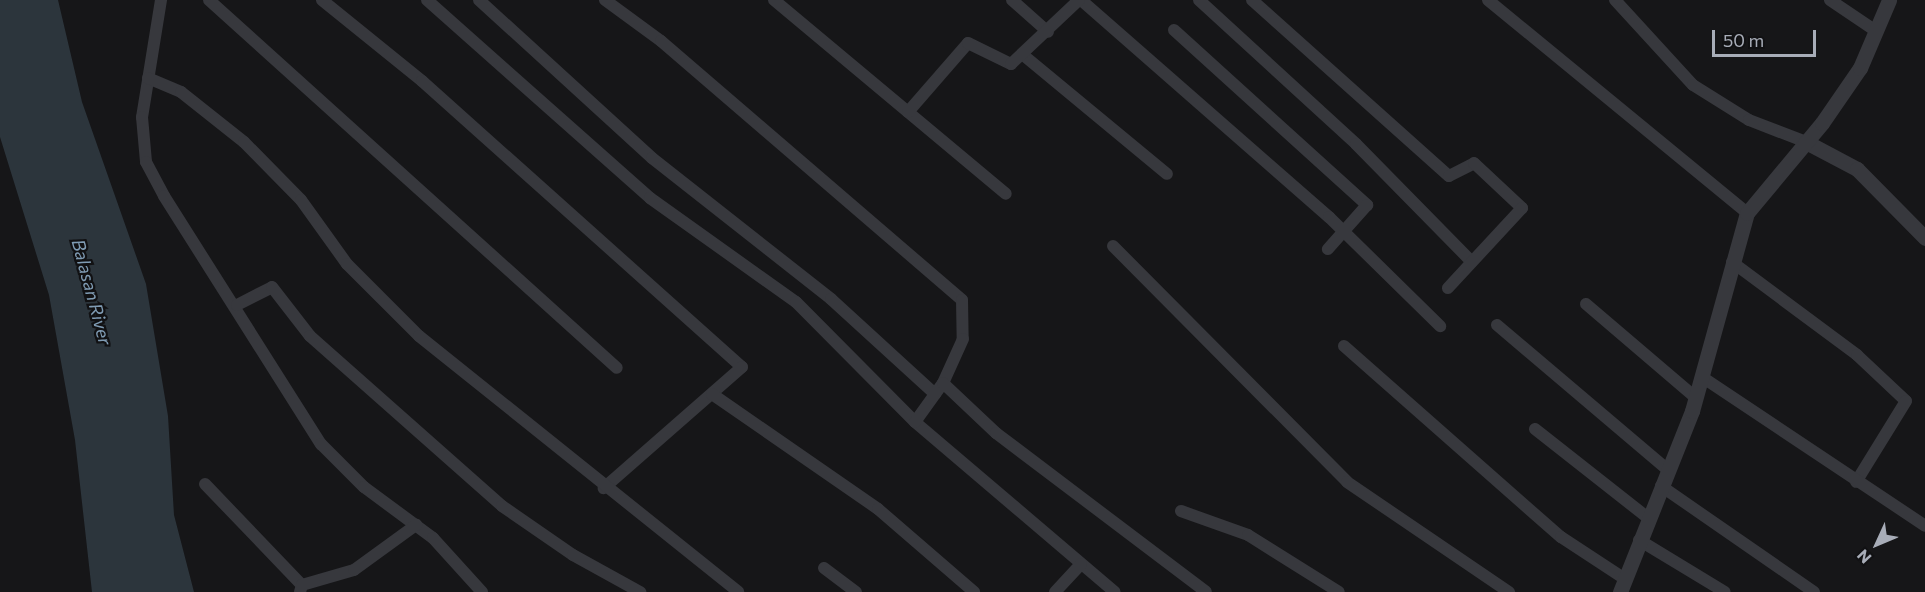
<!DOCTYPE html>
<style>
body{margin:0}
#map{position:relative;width:1925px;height:592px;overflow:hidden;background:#161618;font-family:Commissioner,sans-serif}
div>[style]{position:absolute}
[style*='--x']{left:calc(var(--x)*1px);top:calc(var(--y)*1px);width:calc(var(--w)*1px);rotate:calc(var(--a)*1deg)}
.water>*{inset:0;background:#2c353c}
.minor>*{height:12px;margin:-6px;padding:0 6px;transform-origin:6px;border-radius:6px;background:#37383d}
.tertiary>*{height:15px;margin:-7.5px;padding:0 7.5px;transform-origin:7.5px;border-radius:7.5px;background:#37383d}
span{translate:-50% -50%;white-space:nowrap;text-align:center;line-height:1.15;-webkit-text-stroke:4.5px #111113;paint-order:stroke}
.water-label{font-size:18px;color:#7f9bb3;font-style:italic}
.north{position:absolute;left:1847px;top:514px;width:60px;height:60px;-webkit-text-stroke:4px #111113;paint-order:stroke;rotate:226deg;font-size:16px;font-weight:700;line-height:24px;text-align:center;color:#a8adb8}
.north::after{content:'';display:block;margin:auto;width:21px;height:27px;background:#a8adb8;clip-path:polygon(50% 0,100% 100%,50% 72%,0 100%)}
.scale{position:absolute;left:1712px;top:30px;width:104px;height:27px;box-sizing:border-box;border:3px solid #a8adb8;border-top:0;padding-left:8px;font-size:18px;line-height:21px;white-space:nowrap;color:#a8adb8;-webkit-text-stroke:4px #111113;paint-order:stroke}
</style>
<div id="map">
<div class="water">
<i style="clip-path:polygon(0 0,58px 0,82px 102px,146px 284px,168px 416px,174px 515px,194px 592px,92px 592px,75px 440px,49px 295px,0 137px)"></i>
</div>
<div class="minor">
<i style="--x:161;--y:0;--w:119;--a:99.2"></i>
<i style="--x:142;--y:117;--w:45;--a:84.9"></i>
<i style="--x:146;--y:162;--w:38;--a:62"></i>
<i style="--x:164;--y:196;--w:294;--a:57.7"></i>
<i style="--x:321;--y:444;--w:61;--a:45"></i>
<i style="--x:364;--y:487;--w:86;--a:36.5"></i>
<i style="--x:433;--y:538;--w:73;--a:47.8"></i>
<i style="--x:209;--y:0;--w:549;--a:42.05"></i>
<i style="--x:322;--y:0;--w:129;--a:39"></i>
<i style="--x:422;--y:81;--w:429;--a:41.8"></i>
<i style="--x:742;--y:367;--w:184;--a:138.8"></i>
<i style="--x:427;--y:0;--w:298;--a:41.6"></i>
<i style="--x:650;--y:198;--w:179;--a:35.5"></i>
<i style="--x:796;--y:302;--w:169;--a:45.2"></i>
<i style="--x:915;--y:422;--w:262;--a:40.4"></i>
<i style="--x:479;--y:0;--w:234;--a:42.4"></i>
<i style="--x:652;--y:158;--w:228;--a:38.2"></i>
<i style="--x:831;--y:299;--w:141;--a:42.4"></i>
<i style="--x:605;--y:0;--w:69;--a:36.2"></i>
<i style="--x:661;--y:41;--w:397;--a:40.7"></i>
<i style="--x:962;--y:300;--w:39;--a:89"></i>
<i style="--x:963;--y:339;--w:48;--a:114.4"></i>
<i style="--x:943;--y:383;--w:48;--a:125.7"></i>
<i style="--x:774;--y:0;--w:302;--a:39.9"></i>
<i style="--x:1012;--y:0;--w:48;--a:41.6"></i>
<i style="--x:1081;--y:0;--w:330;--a:41.2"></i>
<i style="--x:1329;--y:217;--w:156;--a:44.5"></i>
<i style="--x:1199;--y:0;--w:213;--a:42.5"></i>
<i style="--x:1356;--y:144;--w:165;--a:45.5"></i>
<i style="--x:1252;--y:0;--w:264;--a:41.8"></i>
<i style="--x:1449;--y:176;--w:28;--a:-27"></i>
<i style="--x:1474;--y:163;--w:66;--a:43.2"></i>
<i style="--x:1522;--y:208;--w:109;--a:132.8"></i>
<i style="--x:1488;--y:0;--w:335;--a:39.4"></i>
<i style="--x:1615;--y:0;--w:115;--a:47.5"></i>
<i style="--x:1693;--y:85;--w:66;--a:32"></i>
<i style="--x:1749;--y:120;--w:61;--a:21.1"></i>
<i style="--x:1830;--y:0;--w:55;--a:34"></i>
<i style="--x:1174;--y:30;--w:261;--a:42.2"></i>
<i style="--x:1367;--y:205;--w:59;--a:131.6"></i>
<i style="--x:1022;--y:54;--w:188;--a:39.6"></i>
<i style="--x:148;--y:78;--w:36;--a:23"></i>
<i style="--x:181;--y:92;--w:80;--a:38.4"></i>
<i style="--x:244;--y:142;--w:81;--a:45.5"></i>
<i style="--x:301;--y:200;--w:79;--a:54.3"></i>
<i style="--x:347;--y:264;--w:102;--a:45"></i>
<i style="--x:419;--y:336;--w:409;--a:38.7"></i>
<i style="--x:908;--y:112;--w:91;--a:-49"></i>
<i style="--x:968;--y:43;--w:48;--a:26"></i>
<i style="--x:1011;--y:64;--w:93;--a:-43.3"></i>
<i style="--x:1113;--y:246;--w:332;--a:45.2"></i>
<i style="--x:1347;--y:482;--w:196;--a:34.2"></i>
<i style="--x:1732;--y:262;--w:156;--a:36.6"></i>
<i style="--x:1857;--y:355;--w:67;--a:43.2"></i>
<i style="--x:1906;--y:401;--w:95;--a:121.7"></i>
<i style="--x:1586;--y:304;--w:145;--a:40.5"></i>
<i style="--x:237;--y:305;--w:39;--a:-27"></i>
<i style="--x:272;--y:287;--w:62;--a:52.2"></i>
<i style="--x:310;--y:336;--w:256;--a:41.5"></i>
<i style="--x:502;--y:506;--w:86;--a:34.6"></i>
<i style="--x:573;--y:555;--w:77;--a:28.9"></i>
<i style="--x:1497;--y:325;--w:224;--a:40.3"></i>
<i style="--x:1344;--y:346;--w:289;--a:41.4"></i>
<i style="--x:1561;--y:537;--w:77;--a:33.3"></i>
<i style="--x:1702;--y:377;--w:268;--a:33.7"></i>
<i style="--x:943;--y:383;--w:73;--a:43.3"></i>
<i style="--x:996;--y:433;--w:263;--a:37.1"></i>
<i style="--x:712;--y:394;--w:202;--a:34.7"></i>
<i style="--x:878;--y:509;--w:127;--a:40.8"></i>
<i style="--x:1535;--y:429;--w:144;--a:38.2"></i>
<i style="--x:205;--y:484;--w:140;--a:46.2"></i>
<i style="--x:302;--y:585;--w:7;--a:106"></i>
<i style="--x:1661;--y:486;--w:186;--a:34.7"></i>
<i style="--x:1181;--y:511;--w:71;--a:19.7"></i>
<i style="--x:1248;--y:535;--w:107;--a:32.1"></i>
<i style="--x:1639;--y:540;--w:100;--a:31.2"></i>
<i style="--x:824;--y:568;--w:40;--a:37"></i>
<i style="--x:302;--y:585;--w:54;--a:-16.1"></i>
<i style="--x:354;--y:570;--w:77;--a:-36"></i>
<i style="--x:1055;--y:592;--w:38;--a:-47"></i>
</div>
<div class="tertiary">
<i style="--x:1806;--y:142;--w:58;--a:27.9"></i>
<i style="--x:1857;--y:169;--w:97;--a:45.4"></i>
<i style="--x:1620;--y:592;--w:195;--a:-68.3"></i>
<i style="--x:1692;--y:411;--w:205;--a:-74.5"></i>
<i style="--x:1747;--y:213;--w:117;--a:-50.2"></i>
<i style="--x:1822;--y:123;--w:67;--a:-55.4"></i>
<i style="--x:1860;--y:68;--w:74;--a:-66.9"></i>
</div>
<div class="water-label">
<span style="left:92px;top:292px;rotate:75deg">Balasan River</span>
</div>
<div class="north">N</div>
<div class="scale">50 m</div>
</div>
